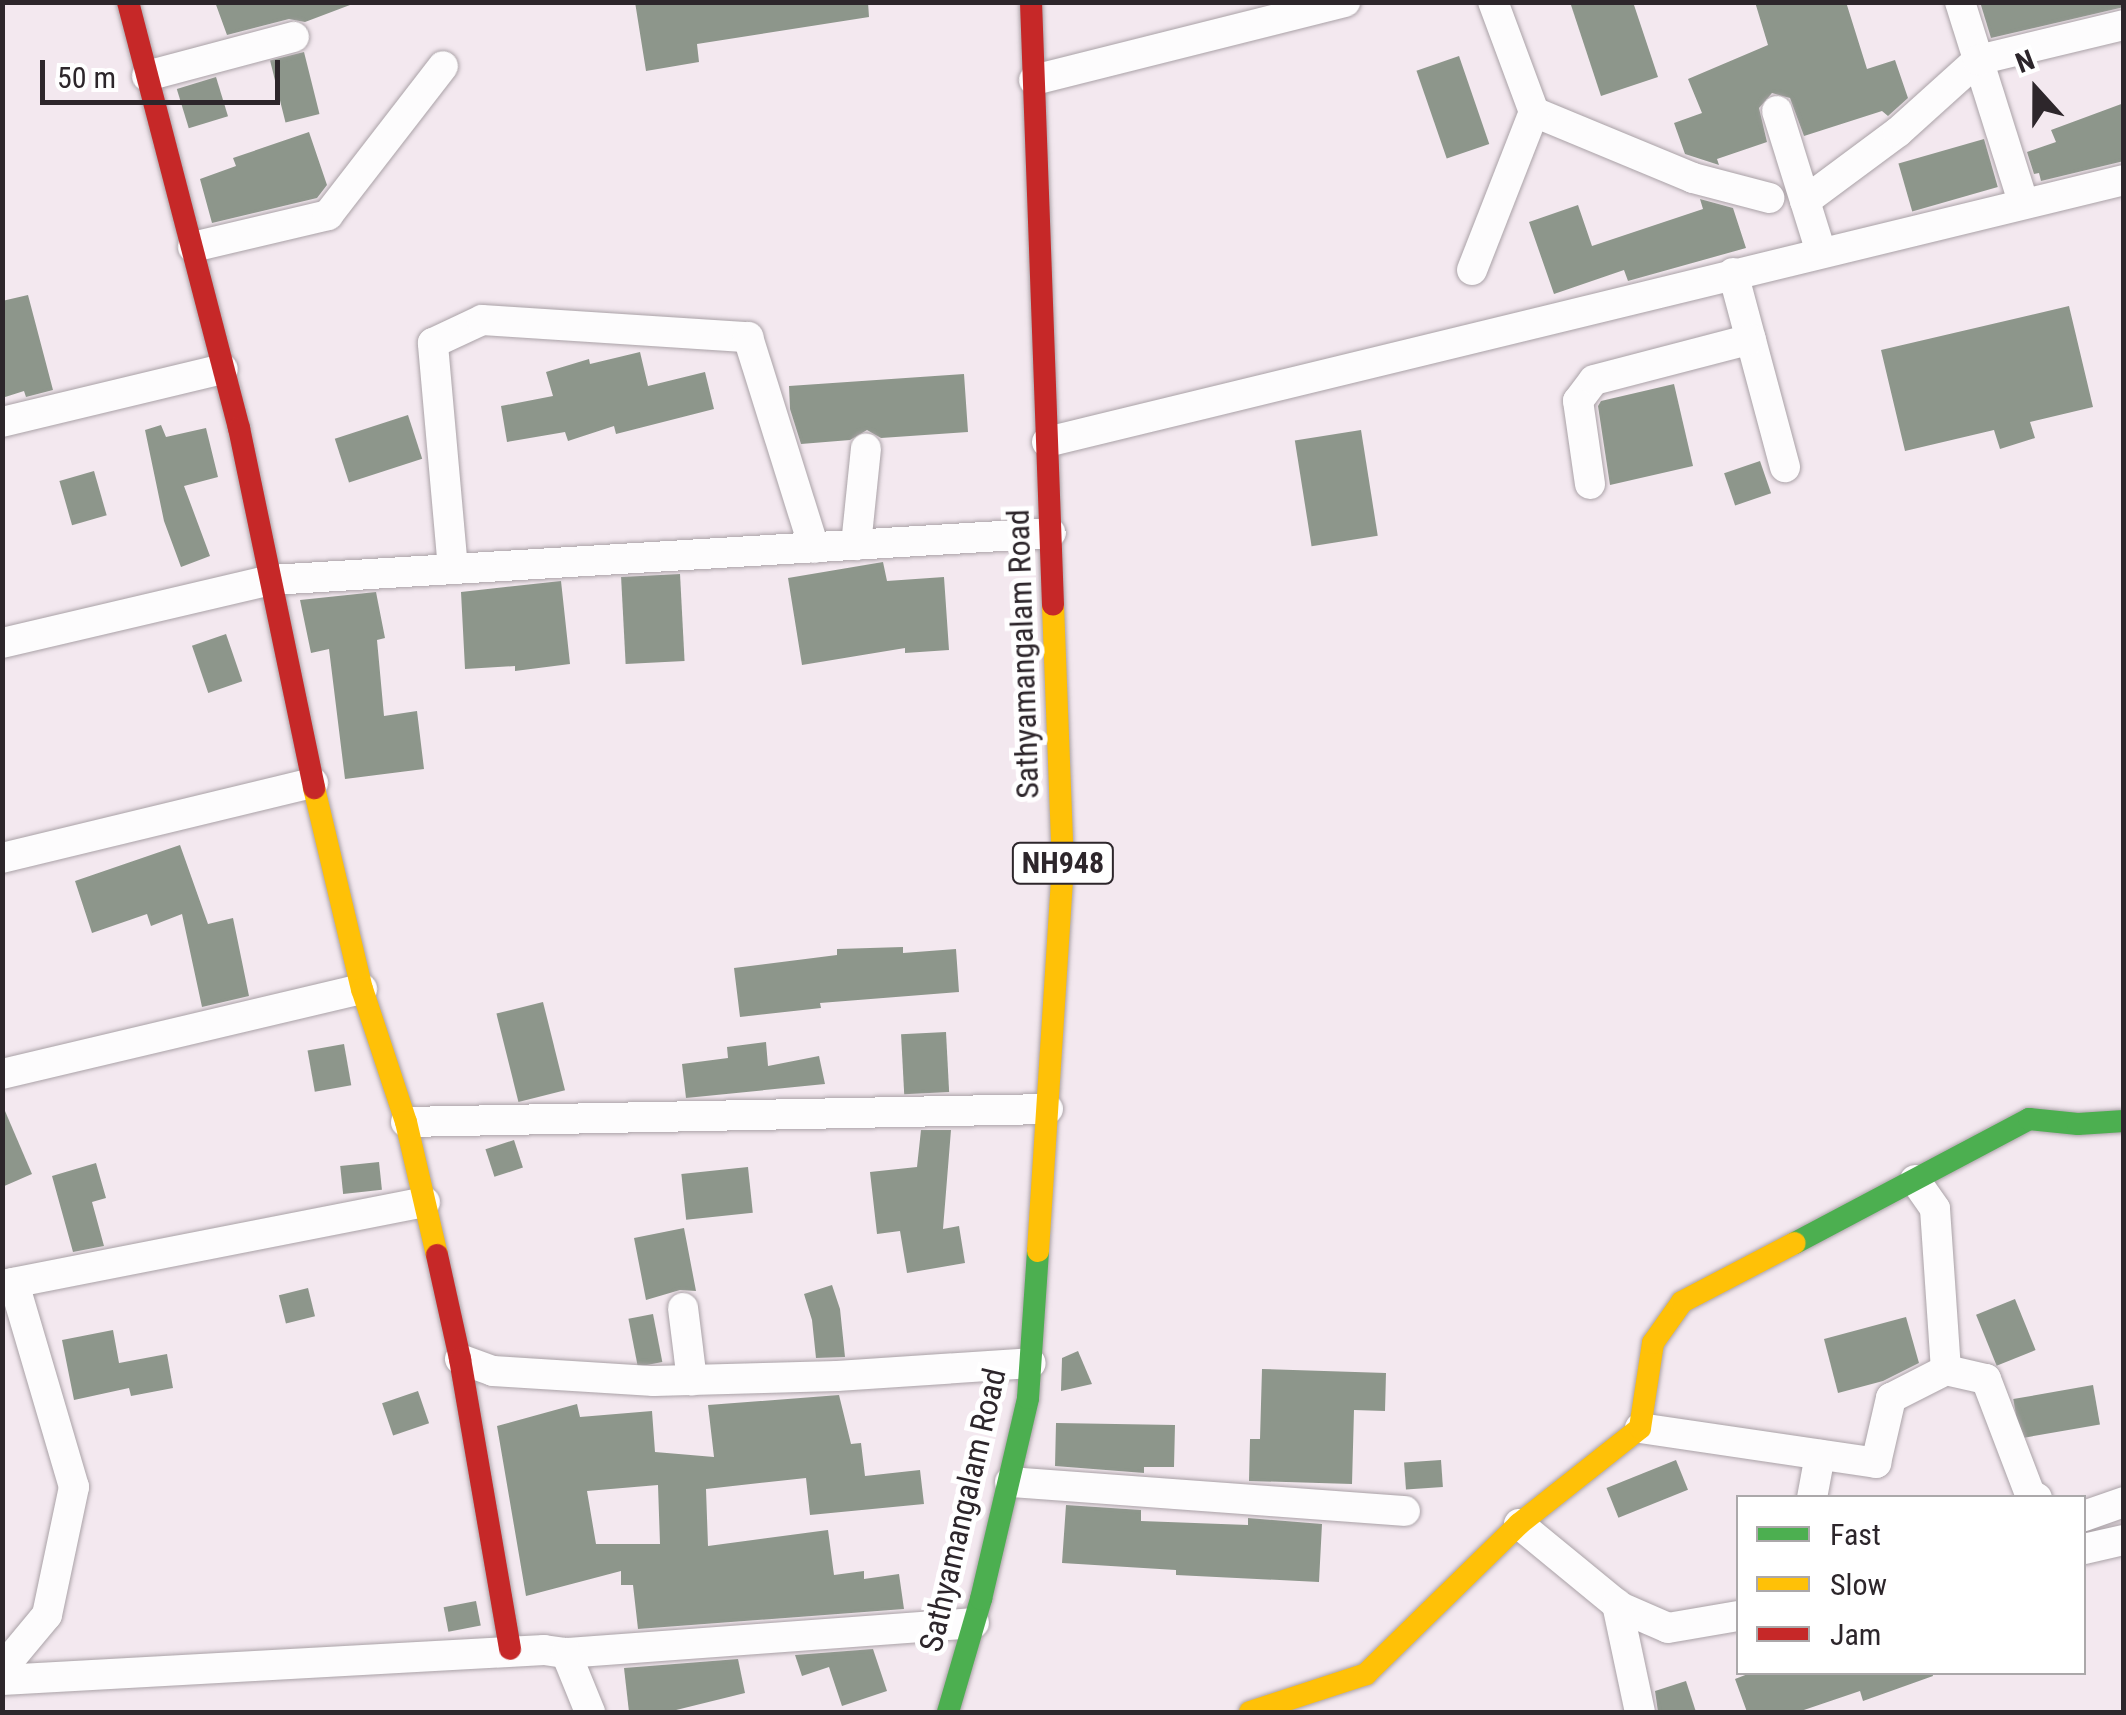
<!DOCTYPE html>
<style>
body{margin:0}
#map{position:relative;width:2126px;height:1715px;overflow:hidden;background:#f3e8ef;font-family:"Roboto Condensed",sans-serif}
div>[style]{position:absolute}
[style*='--x']{left:calc(var(--x)*1px);top:calc(var(--y)*1px);width:calc(var(--w)*1px);rotate:calc(var(--a)*1deg)}
.building>*{inset:0;background:#8d968b;transform-origin:0 0}
.roads{filter:drop-shadow(0 0 2px #aaa2a7) drop-shadow(0 0 2px #aaa2a7)}
.street>*{height:30px;margin:-15px;padding:0 15px;transform-origin:15px;border-radius:15px;background:#fdfcfd}
.fast>*{height:22px;margin:-11px;padding:0 11px;transform-origin:11px;border-radius:11px;background:#4caf50}
.slow>*{height:22px;margin:-11px;padding:0 11px;transform-origin:11px;border-radius:11px;background:#ffc107}
.jam>*{height:22px;margin:-11px;padding:0 11px;transform-origin:11px;border-radius:11px;background:#c62828}
span{translate:-50% -50%;white-space:nowrap;text-align:center;line-height:1.15;-webkit-text-stroke:10px #fff;paint-order:stroke}
.shield-label span{padding:2px 8px;background:#fff;border:2px solid;border-radius:8px;-webkit-text-stroke-width:0}
.shield-label{font-size:30px;color:#2d262b;font-weight:700}
.street-label{font-size:32px;color:#2d262b}
.frame{position:absolute;inset:0;border:5px solid #2d262b;pointer-events:none}
.legend{position:absolute;left:1736px;top:1495px;width:350px;height:180px;box-sizing:border-box;background:#fff;border:2px solid #aba8aa;margin:0;padding:12px 18px;list-style:none;font-size:30px;color:#2d262b}
.legend li{display:flex;align-items:center;gap:20px;height:50px}
.legend b{width:50px;border:2px solid #aba8aa}
.north{position:absolute;left:1986px;top:40px;width:100px;height:100px;-webkit-text-stroke:8px #fff;paint-order:stroke;rotate:339deg;font-size:28px;font-weight:700;line-height:40px;text-align:center;color:#2d262b}
.north::after{content:'';display:block;margin:auto;width:35px;height:45px;background:#2d262b;clip-path:polygon(50% 0,100% 100%,50% 72%,0 100%)}
.scale{position:absolute;left:40px;top:60px;width:240px;height:45px;box-sizing:border-box;border:5px solid #2d262b;border-top:0;padding-left:12px;font-size:30px;line-height:35px;white-space:nowrap;color:#2d262b;-webkit-text-stroke:8px #fff;paint-order:stroke}
</style>
<div id="map">
<div class="building">
<i style="clip-path:polygon(215px 2px,350px 2px,350px 5px,305px 22px,289px 19px,227px 35px)"></i>
<i style="clip-path:polygon(635px 2px,868px 2px,869px 17px,697px 44px,699px 62px,646px 71px)"></i>
<i style="clip-path:polygon(1570px 2px,1633px 2px,1658px 77px,1601px 96px)"></i>
<i style="clip-path:polygon(1755px 2px,1846px 2px,1867px 69px,1895px 60px,1908px 98px,1888px 116px,1882px 111px,1804px 136px,1790px 98px,1772px 93px,1759px 108px,1767px 142px,1717px 159px,1719px 165px,1685px 154px,1674px 123px,1702px 113px,1688px 79px,1768px 45px)"></i>
<i style="clip-path:polygon(1980px 2px,2124px 2px,2124px 7px,1991px 38px)"></i>
<i style="left:304px;top:52px;width:64px;height:35px;rotate:76deg"></i>
<i style="left:1459px;top:56px;width:93px;height:45px;rotate:71deg"></i>
<i style="left:216px;top:77px;width:41px;height:41px;rotate:73deg"></i>
<i style="clip-path:polygon(2124px 103px,2124px 161px,2041px 181px,2039px 173px,2034px 174px,2027px 152px,2056px 142px,2051px 130px)"></i>
<i style="clip-path:polygon(309px 132px,327px 185px,317px 198px,212px 223px,200px 179px,236px 166px,233px 158px)"></i>
<i style="left:1984px;top:139px;width:50px;height:89px;rotate:74deg"></i>
<i style="clip-path:polygon(1700px 199px,1733px 208px,1746px 248px,1628px 281px,1624px 270px,1554px 294px,1529px 222px,1578px 205px,1592px 246px,1703px 209px)"></i>
<i style="clip-path:polygon(28px 295px,53px 390px,26px 397px,24px 391px,2px 398px,2px 301px)"></i>
<i style="clip-path:polygon(2069px 306px,2093px 407px,2030px 422px,2035px 438px,2000px 449px,1994px 430px,1905px 451px,1881px 350px)"></i>
<i style="clip-path:polygon(640px 352px,648px 386px,705px 372px,714px 409px,616px 434px,614px 426px,568px 441px,565px 432px,507px 442px,501px 406px,553px 396px,546px 372px,589px 359px,590px 364px)"></i>
<i style="clip-path:polygon(964px 374px,968px 432px,881px 438px,867px 430px,850px 440px,801px 444px,790px 409px,789px 386px)"></i>
<i style="clip-path:polygon(1674px 384px,1693px 466px,1610px 485px,1598px 406px,1601px 401px)"></i>
<i style="left:408px;top:415px;width:46px;height:77px;rotate:72deg"></i>
<i style="clip-path:polygon(161px 425px,166px 437px,206px 428px,218px 477px,184px 486px,210px 556px,181px 567px,164px 521px,145px 430px)"></i>
<i style="left:1361px;top:430px;width:107px;height:67px;rotate:81deg"></i>
<i style="left:1760px;top:461px;width:34px;height:38px;rotate:71deg"></i>
<i style="left:94px;top:471px;width:46px;height:36px;rotate:74deg"></i>
<i style="clip-path:polygon(883px 562px,887px 581px,944px 577px,949px 650px,905px 653px,905px 648px,802px 665px,788px 578px)"></i>
<i style="left:680px;top:574px;width:87px;height:59px;rotate:87deg"></i>
<i style="clip-path:polygon(561px 581px,570px 664px,515px 671px,515px 666px,465px 669px,461px 592px)"></i>
<i style="clip-path:polygon(376px 592px,385px 638px,377px 640px,384px 716px,417px 711px,424px 769px,345px 779px,329px 649px,311px 653px,300px 600px)"></i>
<i style="left:226px;top:634px;width:50px;height:36px;rotate:71deg"></i>
<i style="clip-path:polygon(180px 845px,208px 924px,233px 918px,249px 996px,202px 1007px,182px 914px,151px 926px,147px 914px,92px 933px,75px 881px)"></i>
<i style="clip-path:polygon(903px 947px,903px 953px,956px 949px,959px 992px,820px 1003px,821px 1008px,740px 1017px,734px 968px,837px 955px,837px 949px)"></i>
<i style="left:543px;top:1002px;width:91px;height:48px;rotate:76deg"></i>
<i style="left:946px;top:1032px;width:60px;height:45px;rotate:87deg"></i>
<i style="clip-path:polygon(766px 1042px,768px 1066px,819px 1056px,825px 1084px,686px 1098px,682px 1064px,728px 1058px,727px 1047px)"></i>
<i style="left:344px;top:1044px;width:42px;height:37px;rotate:80deg"></i>
<i style="clip-path:polygon(2px 1104px,32px 1174px,2px 1187px)"></i>
<i style="clip-path:polygon(921px 1130px,951px 1130px,943px 1229px,959px 1226px,965px 1263px,907px 1273px,900px 1231px,877px 1234px,870px 1172px,917px 1167px)"></i>
<i style="left:514px;top:1140px;width:29px;height:30px;rotate:72deg"></i>
<i style="left:379px;top:1162px;width:28px;height:39px;rotate:84deg"></i>
<i style="clip-path:polygon(96px 1163px,106px 1198px,92px 1202px,104px 1246px,73px 1252px,52px 1176px)"></i>
<i style="left:748px;top:1167px;width:46px;height:67px;rotate:84deg"></i>
<i style="clip-path:polygon(684px 1228px,696px 1291px,680px 1290px,646px 1300px,634px 1238px)"></i>
<i style="clip-path:polygon(832px 1285px,840px 1309px,845px 1357px,816px 1358px,812px 1320px,804px 1294px)"></i>
<i style="left:308px;top:1288px;width:29px;height:30px;rotate:76deg"></i>
<i style="left:2015px;top:1299px;width:55px;height:42px;rotate:68deg"></i>
<i style="left:653px;top:1314px;width:49px;height:25px;rotate:79deg"></i>
<i style="clip-path:polygon(1906px 1317px,1919px 1363px,1883px 1381px,1838px 1393px,1824px 1339px)"></i>
<i style="clip-path:polygon(113px 1330px,119px 1363px,167px 1354px,173px 1388px,131px 1396px,129px 1388px,74px 1400px,62px 1340px)"></i>
<i style="clip-path:polygon(1078px 1351px,1092px 1384px,1061px 1391px,1062px 1358px)"></i>
<i style="clip-path:polygon(1262px 1369px,1386px 1373px,1385px 1411px,1354px 1410px,1352px 1484px,1249px 1481px,1250px 1439px,1260px 1439px)"></i>
<i style="left:2093px;top:1385px;width:40px;height:81px;rotate:80deg"></i>
<i style="left:418px;top:1391px;width:34px;height:38px;rotate:71deg"></i>
<i style="clip-path:polygon(evenodd,839px 1395px,851px 1444px,861px 1443px,865px 1476px,920px 1470px,924px 1504px,810px 1515px,806px 1478px,706px 1489px,708px 1546px,828px 1530px,834px 1575px,864px 1571px,864px 1579px,899px 1574px,904px 1609px,638px 1629px,633px 1585px,621px 1585px,621px 1571px,526px 1596px,497px 1426px,577px 1404px,580px 1417px,652px 1411px,655px 1452px,714px 1457px,708px 1405px,839px 1395px,658px 1485px,660px 1544px,596px 1544px,587px 1491px,658px 1485px)"></i>
<i style="clip-path:polygon(1056px 1423px,1175px 1425px,1174px 1467px,1144px 1467px,1144px 1473px,1055px 1466px)"></i>
<i style="left:1441px;top:1460px;width:27px;height:37px;rotate:86deg"></i>
<i style="left:1676px;top:1460px;width:32px;height:75px;rotate:68deg"></i>
<i style="clip-path:polygon(1066px 1505px,1141px 1510px,1141px 1521px,1248px 1525px,1248px 1518px,1322px 1524px,1319px 1582px,1176px 1575px,1176px 1570px,1062px 1563px)"></i>
<i style="left:476px;top:1601px;width:25px;height:33px;rotate:79deg"></i>
<i style="clip-path:polygon(873px 1649px,887px 1691px,842px 1706px,829px 1667px,802px 1676px,795px 1655px)"></i>
<i style="clip-path:polygon(738px 1659px,745px 1693px,668px 1712px,629px 1712px,624px 1668px)"></i>
<i style="clip-path:polygon(1753px 1672px,1932px 1672px,1933px 1676px,1863px 1701px,1860px 1691px,1798px 1712px,1747px 1712px,1735px 1679px)"></i>
<i style="clip-path:polygon(1686px 1681px,1696px 1712px,1658px 1712px,1655px 1691px)"></i>
</div>
<div class="roads">
<div class="street">
<i style="--x:1960;--y:2;--w:210;--a:72.5"></i>
<i style="--x:147;--y:76;--w:152;--a:-14.9"></i>
<i style="--x:1034;--y:80;--w:321;--a:-14.1"></i>
<i style="--x:1777;--y:111;--w:148;--a:72.7"></i>
<i style="--x:1534;--y:112;--w:172;--a:22.5"></i>
<i style="--x:1693;--y:178;--w:79;--a:14.7"></i>
<i style="--x:1805;--y:201;--w:116;--a:-36.6"></i>
<i style="--x:1898;--y:132;--w:108;--a:-42"></i>
<i style="--x:1978;--y:60;--w:150;--a:-13.5"></i>
<i style="--x:193;--y:247;--w:139;--a:-13.3"></i>
<i style="--x:328;--y:215;--w:188;--a:-52.3"></i>
<i style="--x:1472;--y:270;--w:170;--a:-68.6"></i>
<i style="--x:1534;--y:112;--w:117;--a:-110.4"></i>
<i style="--x:1733;--y:273;--w:201;--a:75"></i>
<i style="--x:2;--y:422;--w:227;--a:-13.5"></i>
<i style="--x:1047;--y:442;--w:1108;--a:-13.67"></i>
<i style="--x:1590;--y:484;--w:84;--a:-98.2"></i>
<i style="--x:1578;--y:401;--w:26;--a:-53"></i>
<i style="--x:1594;--y:380;--w:162;--a:-14.6"></i>
<i style="--x:856;--y:545;--w:97;--a:-84.1"></i>
<i style="--x:453;--y:569;--w:227;--a:-95.1"></i>
<i style="--x:433;--y:343;--w:54;--a:-25.1"></i>
<i style="--x:482;--y:320;--w:267;--a:3.7"></i>
<i style="--x:748;--y:337;--w:221;--a:72.6"></i>
<i style="--x:2;--y:643;--w:276;--a:-13.2"></i>
<i style="--x:271;--y:580;--w:781;--a:-3.45"></i>
<i style="--x:2;--y:858;--w:320;--a:-13.6"></i>
<i style="--x:2;--y:1074;--w:370;--a:-13.3"></i>
<i style="--x:406;--y:1122;--w:642;--a:-1.16"></i>
<i style="--x:1915;--y:1180;--w:35;--a:55"></i>
<i style="--x:1935;--y:1209;--w:161;--a:86.1"></i>
<i style="--x:2;--y:1285;--w:431;--a:-11.1"></i>
<i style="--x:683;--y:1308;--w:73;--a:82.9"></i>
<i style="--x:460;--y:1359;--w:35;--a:20"></i>
<i style="--x:493;--y:1371;--w:161;--a:3.6"></i>
<i style="--x:654;--y:1381;--w:183;--a:-1.6"></i>
<i style="--x:837;--y:1376;--w:194;--a:-3.8"></i>
<i style="--x:1640;--y:1428;--w:239;--a:8.4"></i>
<i style="--x:1876;--y:1463;--w:67;--a:-77"></i>
<i style="--x:1891;--y:1398;--w:62;--a:-27"></i>
<i style="--x:1946;--y:1370;--w:41;--a:12.7"></i>
<i style="--x:1986;--y:1379;--w:123;--a:69.1"></i>
<i style="--x:2030;--y:1494;--w:8;--a:30"></i>
<i style="--x:1010;--y:1482;--w:396;--a:4.2"></i>
<i style="--x:1812;--y:1498;--w:44;--a:-79.5"></i>
<i style="--x:2084;--y:1516;--w:42;--a:-19.3"></i>
<i style="--x:1519;--y:1524;--w:131;--a:39.4"></i>
<i style="--x:1620;--y:1607;--w:52;--a:23.6"></i>
<i style="--x:1668;--y:1628;--w:71;--a:-9.7"></i>
<i style="--x:2084;--y:1549;--w:41;--a:-12.7"></i>
<i style="--x:1617;--y:1604;--w:110;--a:78"></i>
<i style="--x:566;--y:1653;--w:409;--a:-4.2"></i>
<i style="--x:2;--y:1669;--w:70;--a:-50.2"></i>
<i style="--x:47;--y:1615;--w:131;--a:-78.1"></i>
<i style="--x:74;--y:1487;--w:213;--a:-106.4"></i>
<i style="--x:2;--y:1680;--w:543;--a:-3.17"></i>
<i style="--x:544;--y:1650;--w:22;--a:8"></i>
<i style="--x:566;--y:1653;--w:64;--a:67.9"></i>
</div>
<div class="fast">
<i style="--x:1795;--y:1243;--w:265;--a:-27.9"></i>
<i style="--x:2029;--y:1119;--w:49;--a:5.8"></i>
<i style="--x:2078;--y:1124;--w:46;--a:-3.7"></i>
<i style="--x:948;--y:1712;--w:118;--a:-73.7"></i>
<i style="--x:981;--y:1599;--w:206;--a:-76.8"></i>
<i style="--x:1028;--y:1398;--w:147;--a:-86.1"></i>
</div>
<div class="slow">
<i style="--x:314;--y:788;--w:207;--a:76.6"></i>
<i style="--x:362;--y:989;--w:140;--a:71.7"></i>
<i style="--x:406;--y:1122;--w:137;--a:76.9"></i>
<i style="--x:1038;--y:1251;--w:386;--a:-86.3"></i>
<i style="--x:1063;--y:866;--w:261;--a:-92.2"></i>
<i style="--x:1250;--y:1712;--w:122;--a:-18.1"></i>
<i style="--x:1366;--y:1674;--w:214;--a:-44.4"></i>
<i style="--x:1519;--y:1524;--w:154;--a:-38.4"></i>
<i style="--x:1640;--y:1428;--w:86;--a:-81.3"></i>
<i style="--x:1653;--y:1343;--w:50;--a:-54.7"></i>
<i style="--x:1682;--y:1302;--w:127;--a:-27.6"></i>
</div>
<div class="jam">
<i style="--x:128;--y:2;--w:440;--a:75.4"></i>
<i style="--x:239;--y:428;--w:368;--a:78.2"></i>
<i style="--x:1031;--y:2;--w:603;--a:87.91"></i>
<i style="--x:437;--y:1255;--w:107;--a:77.5"></i>
<i style="--x:460;--y:1359;--w:294;--a:80.2"></i>
</div>
</div>
<div class="shield-label">
<span style="left:1063px;top:863px">NH948</span>
</div>
<div class="street-label">
<span style="left:1023px;top:654px;rotate:-92deg">Sathyamangalam Road</span>
<span style="left:963px;top:1510px;rotate:-77deg">Sathyamangalam Road</span>
</div>
<div class="frame"></div>
<ul class="legend">
<li><b style="height:12px;background:#4caf50"></b>Fast</li>
<li><b style="height:12px;background:#ffc107"></b>Slow</li>
<li><b style="height:12px;background:#c62828"></b>Jam</li>
</ul>
<div class="north">N</div>
<div class="scale">50 m</div>
</div>
